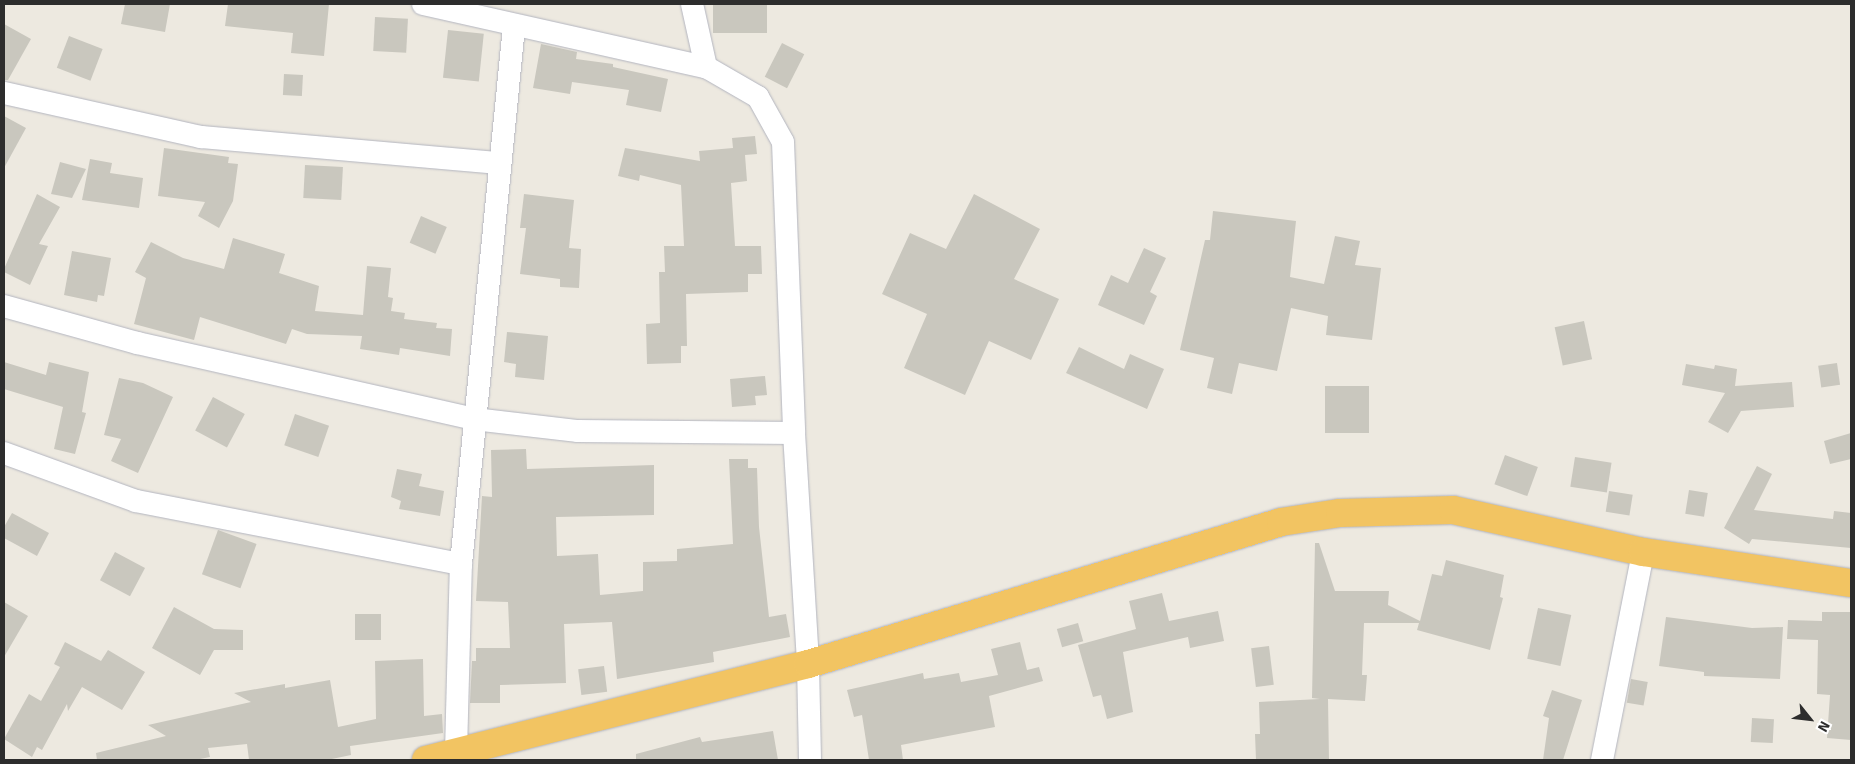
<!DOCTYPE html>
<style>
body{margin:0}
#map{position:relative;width:1855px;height:764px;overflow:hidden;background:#ede9e0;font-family:Signika,sans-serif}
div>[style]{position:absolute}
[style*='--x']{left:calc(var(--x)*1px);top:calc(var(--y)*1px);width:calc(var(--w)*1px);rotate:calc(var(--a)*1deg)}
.building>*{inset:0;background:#c9c7be;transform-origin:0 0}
.roads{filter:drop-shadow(0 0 1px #b3b5bf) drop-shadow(0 0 1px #b3b5bf)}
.minor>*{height:22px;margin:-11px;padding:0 11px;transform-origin:11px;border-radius:11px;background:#fff}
.trunk>*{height:28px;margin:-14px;padding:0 14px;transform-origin:14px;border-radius:14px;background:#f2c462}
span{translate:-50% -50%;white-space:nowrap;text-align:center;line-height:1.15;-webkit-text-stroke:5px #fff;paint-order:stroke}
.frame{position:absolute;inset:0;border:5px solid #2d2d2d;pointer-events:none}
.north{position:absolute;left:1785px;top:694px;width:50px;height:50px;-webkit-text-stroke:4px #fff;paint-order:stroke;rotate:119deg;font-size:14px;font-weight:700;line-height:20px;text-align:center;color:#2d2d2d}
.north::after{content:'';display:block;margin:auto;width:18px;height:22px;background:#2d2d2d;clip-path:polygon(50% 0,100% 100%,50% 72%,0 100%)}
</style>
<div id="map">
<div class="building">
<i style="clip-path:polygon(125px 4px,170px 4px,165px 32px,121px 24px)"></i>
<i style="clip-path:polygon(228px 4px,329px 4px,324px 56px,291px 53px,293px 33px,225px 26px)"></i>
<i style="left:713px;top:4px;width:54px;height:29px"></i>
<i style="left:375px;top:17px;width:33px;height:34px;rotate:3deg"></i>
<i style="clip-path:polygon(4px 24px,31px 39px,8px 80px,4px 80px)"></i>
<i style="left:448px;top:30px;width:36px;height:48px;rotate:6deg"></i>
<i style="left:69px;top:36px;width:36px;height:34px;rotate:21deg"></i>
<i style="left:782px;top:43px;width:25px;height:38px;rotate:27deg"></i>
<i style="clip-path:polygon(541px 44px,577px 52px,576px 59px,613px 64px,613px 67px,668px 79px,661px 112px,626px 105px,629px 90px,572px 82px,570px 94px,533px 88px)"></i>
<i style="left:284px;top:74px;width:19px;height:21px;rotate:3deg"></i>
<i style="clip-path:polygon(4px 116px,26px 128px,4px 168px)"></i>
<i style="clip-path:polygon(755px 136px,757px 154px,745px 155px,747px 181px,731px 183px,735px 246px,761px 246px,762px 274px,748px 274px,748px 292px,686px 294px,687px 346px,681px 346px,681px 363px,647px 364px,646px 324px,660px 323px,659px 272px,665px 272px,664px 246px,684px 246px,681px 185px,640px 175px,639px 181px,618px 176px,625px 148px,700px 161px,699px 151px,733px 148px,732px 138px)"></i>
<i style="clip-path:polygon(164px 148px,229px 157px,228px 163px,238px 164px,233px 201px,219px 228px,198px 216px,205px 202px,158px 196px)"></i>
<i style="clip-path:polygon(90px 159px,112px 163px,110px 173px,143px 178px,139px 208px,82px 200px)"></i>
<i style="clip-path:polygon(60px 162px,86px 169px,72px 198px,51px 194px)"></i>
<i style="left:305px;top:165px;width:38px;height:33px;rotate:3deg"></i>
<i style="clip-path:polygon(37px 194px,60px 207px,39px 244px,48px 246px,30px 285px,4px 272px,4px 269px)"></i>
<i style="clip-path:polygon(524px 194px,574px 200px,569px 248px,581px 249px,579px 288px,560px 287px,560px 279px,520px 274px,526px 228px,520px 228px)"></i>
<i style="clip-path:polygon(974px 194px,1040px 229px,1014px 279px,1059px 299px,1031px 360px,989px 341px,965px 395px,904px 368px,927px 314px,882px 294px,910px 233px,946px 249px)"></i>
<i style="clip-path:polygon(1213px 211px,1296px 221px,1290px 277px,1324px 284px,1335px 236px,1360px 241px,1355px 265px,1381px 268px,1372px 340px,1326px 335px,1328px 316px,1291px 308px,1277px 371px,1239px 363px,1232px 394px,1207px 388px,1214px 358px,1180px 350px,1205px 240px,1210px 240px)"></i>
<i style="left:421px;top:216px;width:28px;height:29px;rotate:23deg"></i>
<i style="clip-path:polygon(233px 238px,285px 254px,279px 273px,319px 286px,315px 311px,363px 315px,367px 266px,391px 268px,388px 297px,393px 298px,391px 311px,405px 313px,404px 319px,437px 323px,436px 328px,452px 329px,450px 356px,400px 348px,399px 355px,360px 349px,362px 336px,307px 334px,292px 329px,286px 344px,200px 317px,194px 340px,134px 324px,146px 278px,135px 272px,151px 242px,183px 258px,224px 269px)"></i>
<i style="clip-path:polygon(1144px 248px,1166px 258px,1150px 292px,1157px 296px,1144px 325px,1098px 305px,1111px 275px,1128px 283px)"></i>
<i style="clip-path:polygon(72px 251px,111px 258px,104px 296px,98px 295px,97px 302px,64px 295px)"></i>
<i style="left:1584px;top:321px;width:39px;height:30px;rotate:78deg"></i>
<i style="clip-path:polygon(507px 332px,548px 336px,544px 380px,515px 377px,516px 364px,504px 362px)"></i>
<i style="clip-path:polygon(1079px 347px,1124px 369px,1130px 354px,1164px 369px,1147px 409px,1066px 373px)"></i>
<i style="clip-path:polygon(4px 362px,46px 375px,49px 362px,89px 372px,82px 412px,86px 413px,75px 454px,54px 449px,63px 407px,4px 389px)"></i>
<i style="left:1837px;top:363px;width:22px;height:19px;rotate:82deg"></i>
<i style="clip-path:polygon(1686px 364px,1714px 369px,1715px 365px,1737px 369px,1735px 386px,1792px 382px,1794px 407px,1741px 411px,1728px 433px,1708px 422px,1725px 393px,1682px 385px)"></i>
<i style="clip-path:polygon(765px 376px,767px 395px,755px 396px,756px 405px,732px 407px,730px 379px)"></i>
<i style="clip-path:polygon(119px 378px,143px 383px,173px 397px,138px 473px,111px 461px,121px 439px,104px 435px)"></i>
<i style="left:1325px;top:386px;width:44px;height:47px"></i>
<i style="left:213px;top:397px;width:36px;height:38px;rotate:28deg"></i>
<i style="left:295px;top:414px;width:36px;height:33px;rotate:19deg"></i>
<i style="clip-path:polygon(1851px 433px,1851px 459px,1830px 464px,1824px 441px)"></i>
<i style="clip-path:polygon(526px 449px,527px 469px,654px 465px,654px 515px,556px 517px,557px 556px,598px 554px,600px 595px,643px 591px,643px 562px,677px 561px,677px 549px,733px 544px,729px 459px,748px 459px,748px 468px,757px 468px,759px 527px,769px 617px,786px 614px,790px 637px,713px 652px,714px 662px,617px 679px,612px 622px,564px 624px,566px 683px,500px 685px,500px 703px,470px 703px,472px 661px,476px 661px,476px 648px,510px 648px,508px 602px,476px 601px,482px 496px,492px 497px,491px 450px)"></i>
<i style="left:1505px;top:455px;width:35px;height:31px;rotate:20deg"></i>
<i style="left:1575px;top:457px;width:37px;height:30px;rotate:9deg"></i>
<i style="clip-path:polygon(1757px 466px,1772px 474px,1754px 510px,1833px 519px,1834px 511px,1851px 513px,1851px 548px,1752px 539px,1749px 544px,1724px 528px)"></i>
<i style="clip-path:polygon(397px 469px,422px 474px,419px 486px,444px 491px,440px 516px,399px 509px,401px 501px,391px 497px)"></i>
<i style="left:1689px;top:490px;width:19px;height:24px;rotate:9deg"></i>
<i style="left:1609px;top:491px;width:24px;height:21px;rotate:9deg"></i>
<i style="clip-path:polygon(12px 513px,49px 533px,37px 556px,4px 538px,4px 527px)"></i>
<i style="left:218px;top:530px;width:41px;height:47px;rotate:20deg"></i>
<i style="clip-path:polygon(1315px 543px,1319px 543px,1335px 591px,1389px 591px,1388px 605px,1420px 621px,1432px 574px,1442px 576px,1446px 560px,1504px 575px,1500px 597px,1503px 598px,1490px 650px,1417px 630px,1419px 623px,1364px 623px,1362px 675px,1367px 675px,1365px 701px,1328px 699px,1329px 760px,1256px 760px,1255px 734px,1260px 734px,1259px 702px,1320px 699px,1312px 698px)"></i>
<i style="left:115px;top:552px;width:34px;height:32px;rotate:28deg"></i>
<i style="clip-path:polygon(1162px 593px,1169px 621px,1218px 611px,1224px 641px,1190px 648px,1188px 637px,1123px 652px,1133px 712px,1107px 719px,1101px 695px,1093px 697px,1078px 645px,1136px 629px,1129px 601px)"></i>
<i style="clip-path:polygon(4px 602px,28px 616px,4px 657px)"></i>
<i style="clip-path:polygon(174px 607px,214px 629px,243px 630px,243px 650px,214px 650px,200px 675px,152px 648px)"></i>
<i style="left:1538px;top:608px;width:34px;height:52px;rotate:12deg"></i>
<i style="clip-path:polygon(1822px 612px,1851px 612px,1851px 740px,1827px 738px,1830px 695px,1817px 694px,1818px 640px,1787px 639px,1788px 620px,1822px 621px)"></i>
<i style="left:355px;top:614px;width:26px;height:26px"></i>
<i style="clip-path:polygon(1666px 617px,1752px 628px,1783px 627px,1780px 679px,1704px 676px,1704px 672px,1659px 666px)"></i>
<i style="left:1078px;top:623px;width:19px;height:22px;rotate:74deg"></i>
<i style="clip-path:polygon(65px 642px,101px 661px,108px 650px,145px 672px,122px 710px,82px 687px,68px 711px,67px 704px,42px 750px,37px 747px,32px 757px,4px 739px,29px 694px,41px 701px,60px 667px,54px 664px)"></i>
<i style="clip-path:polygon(1020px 642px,1027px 670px,1039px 667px,1043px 681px,989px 696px,995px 727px,901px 745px,903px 760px,869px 760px,862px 715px,854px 717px,847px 690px,923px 673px,924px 679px,959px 673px,961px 682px,998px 675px,991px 649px)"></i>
<i style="left:1269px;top:646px;width:39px;height:18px;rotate:83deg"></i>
<i style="clip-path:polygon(423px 659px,424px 716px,442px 714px,443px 733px,350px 746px,351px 755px,327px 760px,249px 760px,247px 744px,208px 748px,210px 757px,195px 760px,97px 760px,96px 753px,166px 736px,148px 725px,251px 702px,234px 693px,285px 684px,285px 688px,330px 680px,338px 727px,376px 719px,375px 661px)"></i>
<i style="left:604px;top:666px;width:26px;height:26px;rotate:83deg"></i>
<i style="left:1631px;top:679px;width:17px;height:24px;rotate:10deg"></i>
<i style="clip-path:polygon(1552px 690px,1582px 700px,1563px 760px,1543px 760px,1549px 718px,1543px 716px)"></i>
<i style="left:1752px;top:718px;width:22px;height:24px;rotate:3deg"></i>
<i style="clip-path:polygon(773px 731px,778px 760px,636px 760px,636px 754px,700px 737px,702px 742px)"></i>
</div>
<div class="roads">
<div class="minor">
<i style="--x:423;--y:4;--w:290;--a:12.6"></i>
<i style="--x:706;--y:67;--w:60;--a:30"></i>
<i style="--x:758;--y:97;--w:51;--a:60.9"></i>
<i style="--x:783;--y:142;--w:291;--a:87.8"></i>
<i style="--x:794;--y:433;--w:231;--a:86.5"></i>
<i style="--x:808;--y:664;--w:96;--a:88.8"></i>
<i style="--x:692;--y:4;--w:65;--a:77.5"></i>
<i style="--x:4;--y:93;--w:202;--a:12.6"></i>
<i style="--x:201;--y:137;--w:300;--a:5"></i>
<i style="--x:4;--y:306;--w:138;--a:15.5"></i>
<i style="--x:137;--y:343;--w:345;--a:12.7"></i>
<i style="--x:474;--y:419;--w:105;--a:6.6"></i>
<i style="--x:578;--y:431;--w:216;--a:0.5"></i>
<i style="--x:4;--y:453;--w:140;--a:20"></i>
<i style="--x:136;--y:501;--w:331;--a:11"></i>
<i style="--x:456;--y:752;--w:188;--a:-88.5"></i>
<i style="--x:461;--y:564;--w:541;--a:-84.37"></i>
<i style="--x:1602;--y:760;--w:212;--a:-78.8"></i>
</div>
<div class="trunk">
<i style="--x:426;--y:760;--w:394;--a:-14.1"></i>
<i style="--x:808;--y:664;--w:494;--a:-16.7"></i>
<i style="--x:1281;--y:522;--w:60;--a:-8.7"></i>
<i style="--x:1340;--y:513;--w:113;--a:-1.5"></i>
<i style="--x:1453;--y:510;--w:195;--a:12.5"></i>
<i style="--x:1643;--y:552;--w:210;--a:8.5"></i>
</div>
</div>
<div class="frame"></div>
<div class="north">N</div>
</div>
